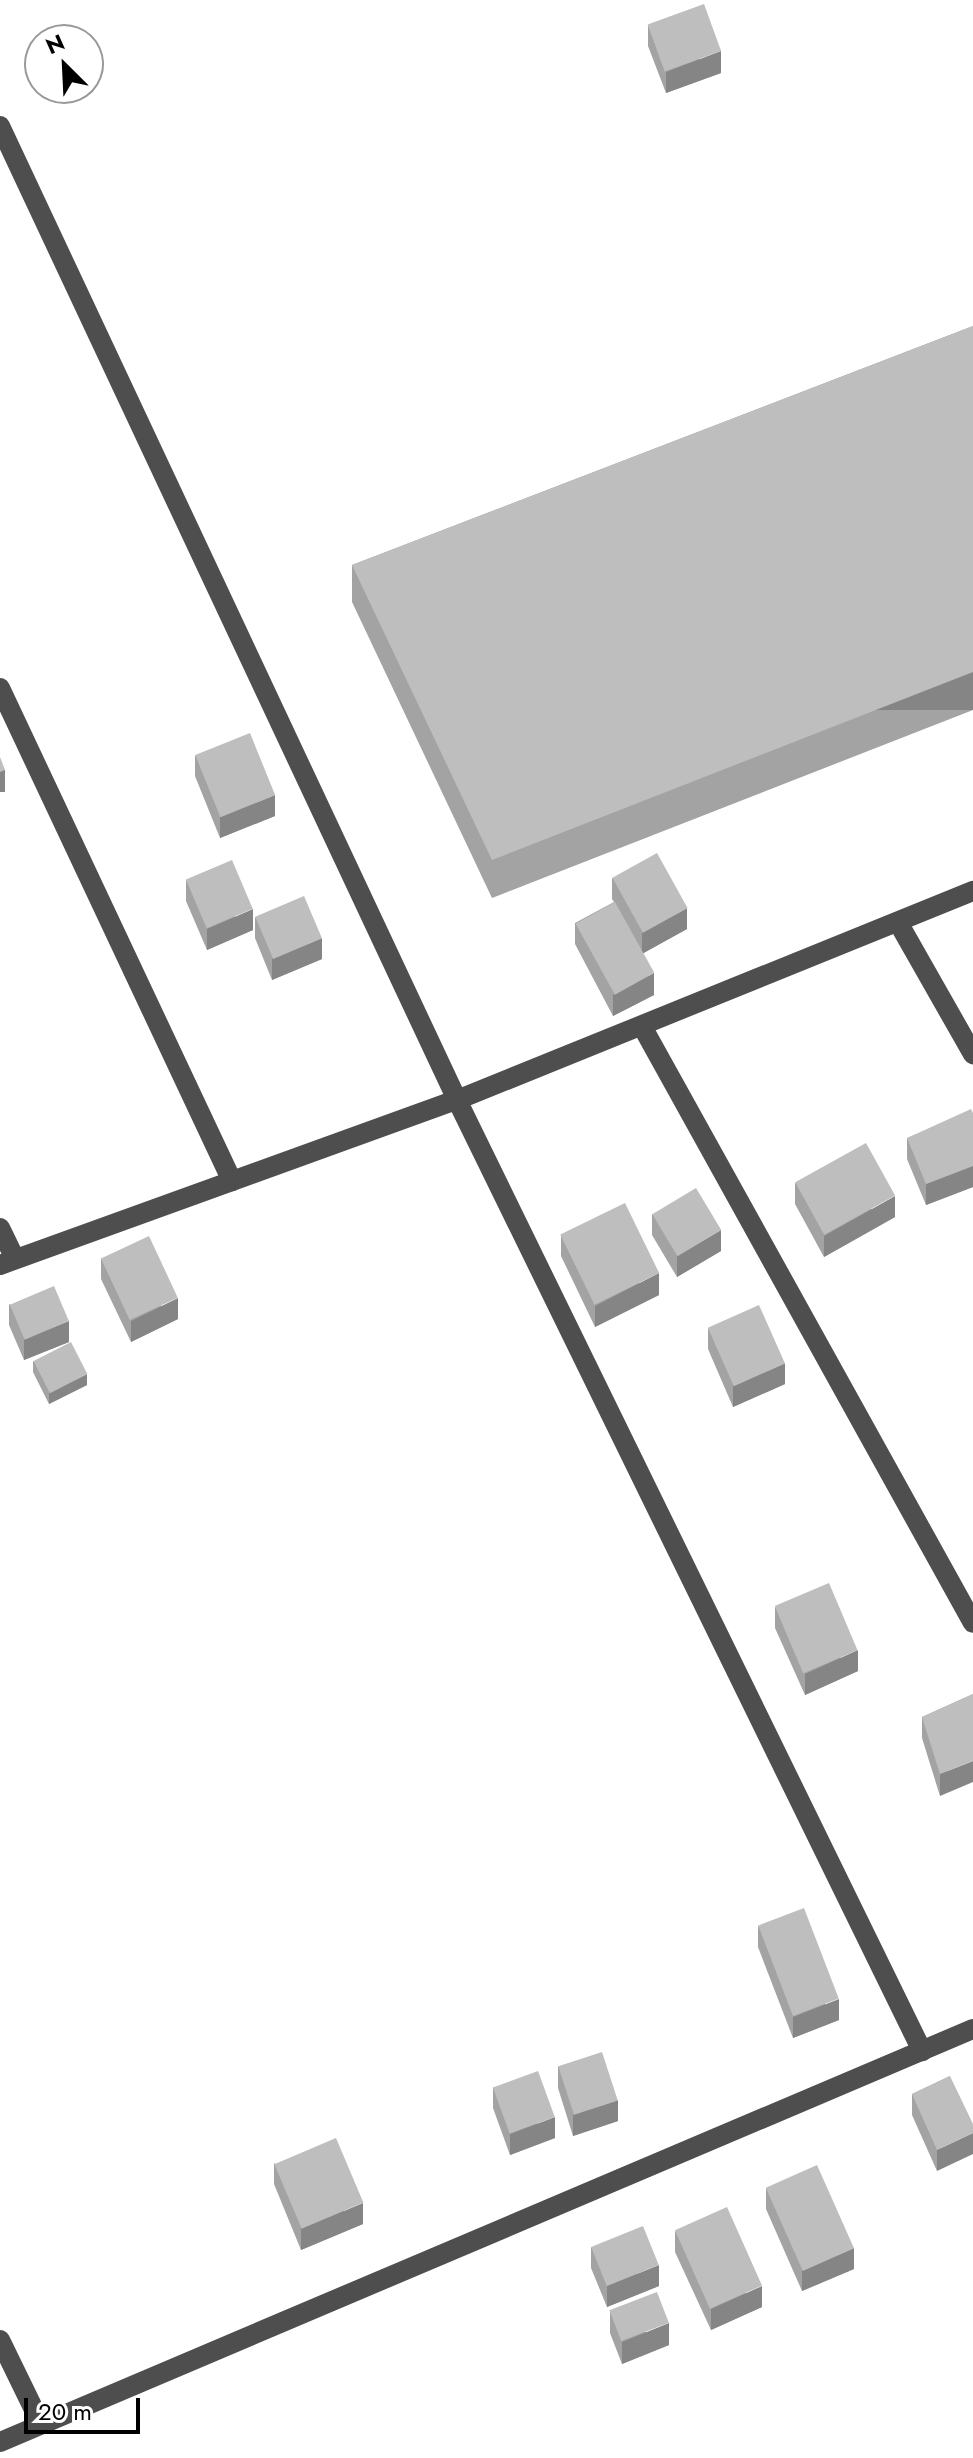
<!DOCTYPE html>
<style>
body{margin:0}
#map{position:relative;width:973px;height:2458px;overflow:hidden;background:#fff;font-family:Jost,sans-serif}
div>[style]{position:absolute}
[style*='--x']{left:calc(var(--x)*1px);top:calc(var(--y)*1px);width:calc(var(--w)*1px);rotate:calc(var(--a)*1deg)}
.minor>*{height:20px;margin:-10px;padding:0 10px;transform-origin:10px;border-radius:10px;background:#4e4e4e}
.wall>*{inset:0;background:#a3a3a3}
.shaded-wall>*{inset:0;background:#858585;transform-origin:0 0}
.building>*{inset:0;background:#bebebe;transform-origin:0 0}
span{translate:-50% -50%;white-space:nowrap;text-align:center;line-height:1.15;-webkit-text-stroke:7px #fff;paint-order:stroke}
.north{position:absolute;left:24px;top:24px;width:80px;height:80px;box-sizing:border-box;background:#fff;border:2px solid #999;border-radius:50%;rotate:336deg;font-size:22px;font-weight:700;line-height:32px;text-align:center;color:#000}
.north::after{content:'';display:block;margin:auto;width:28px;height:36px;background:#000;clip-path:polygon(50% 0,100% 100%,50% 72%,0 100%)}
.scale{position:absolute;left:24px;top:2398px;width:116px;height:36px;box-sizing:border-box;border:4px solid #000;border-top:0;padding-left:10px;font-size:24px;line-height:28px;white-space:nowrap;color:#000;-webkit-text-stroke:6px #fff;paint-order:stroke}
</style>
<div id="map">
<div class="minor">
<i style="--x:0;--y:126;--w:1076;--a:64.86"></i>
<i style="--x:457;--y:1100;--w:1059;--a:63.94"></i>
<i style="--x:0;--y:688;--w:545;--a:64.8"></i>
<i style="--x:899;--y:924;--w:150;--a:60.4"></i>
<i style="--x:643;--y:1028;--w:680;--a:60.99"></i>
<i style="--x:0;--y:1228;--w:34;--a:64"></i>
<i style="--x:0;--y:1265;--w:486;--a:-19.9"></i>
<i style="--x:457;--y:1100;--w:557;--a:-22.05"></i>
<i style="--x:0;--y:2340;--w:93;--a:64"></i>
<i style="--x:0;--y:2442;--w:1057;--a:-23"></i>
</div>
<div class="wall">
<i style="clip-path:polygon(648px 25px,721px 73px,666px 93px,648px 46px)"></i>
<i style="clip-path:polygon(973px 326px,973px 710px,492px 898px,352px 602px,352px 565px)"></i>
<i style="clip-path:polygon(195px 755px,275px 816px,220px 838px,195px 776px)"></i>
<i style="clip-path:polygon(612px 878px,687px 929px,643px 953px,654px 995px,613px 1016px,575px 944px,575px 923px,614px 902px,612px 899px)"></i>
<i style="clip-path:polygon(186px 880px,253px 930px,207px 950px,186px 901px)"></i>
<i style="clip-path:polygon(255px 917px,322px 959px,272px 980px,255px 938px)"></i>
<i style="clip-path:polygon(973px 1113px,973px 1187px,926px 1205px,907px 1159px,907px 1138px)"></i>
<i style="clip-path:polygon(795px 1183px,895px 1217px,824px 1257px,795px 1204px)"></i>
<i style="clip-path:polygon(652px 1214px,721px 1251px,677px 1277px,652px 1235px)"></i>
<i style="clip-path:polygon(561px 1235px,659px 1295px,595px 1327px,561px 1256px)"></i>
<i style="clip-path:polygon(101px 1258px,178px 1319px,131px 1342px,101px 1279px)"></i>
<i style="clip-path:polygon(9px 1304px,69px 1342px,24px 1360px,9px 1325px)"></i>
<i style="clip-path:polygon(708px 1328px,785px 1384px,733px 1407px,708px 1349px)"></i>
<i style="clip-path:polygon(33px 1361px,87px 1385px,49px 1404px,33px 1372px)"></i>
<i style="clip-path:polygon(775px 1607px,858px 1671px,805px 1695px,775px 1628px)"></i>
<i style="clip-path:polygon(973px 1694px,940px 1796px,922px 1738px,922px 1717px)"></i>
<i style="clip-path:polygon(758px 1926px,839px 2020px,793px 2038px,758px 1947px)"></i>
<i style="clip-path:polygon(558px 2066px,618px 2121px,573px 2136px,558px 2088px)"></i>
<i style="clip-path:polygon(950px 2076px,937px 2171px,912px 2115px,912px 2094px)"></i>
<i style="clip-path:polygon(493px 2087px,555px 2138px,510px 2155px,493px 2108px)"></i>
<i style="clip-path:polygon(274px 2163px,363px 2224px,301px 2250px,274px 2184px)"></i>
<i style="clip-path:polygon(766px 2188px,854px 2269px,802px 2291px,766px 2209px)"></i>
<i style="clip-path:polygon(675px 2231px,762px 2307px,711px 2330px,675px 2252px)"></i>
<i style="clip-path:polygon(591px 2247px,659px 2286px,607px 2307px,591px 2268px)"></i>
<i style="clip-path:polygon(610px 2312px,669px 2345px,622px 2364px,610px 2333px)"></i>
</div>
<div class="shaded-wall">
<i style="clip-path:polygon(721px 51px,721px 73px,666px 93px,666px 72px)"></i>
<i style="left:973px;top:672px;width:38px;height:516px;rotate:90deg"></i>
<i style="left:5px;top:770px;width:22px;height:5px;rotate:90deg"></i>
<i style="clip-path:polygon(275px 795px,275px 816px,220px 838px,220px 817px)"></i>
<i style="clip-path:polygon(687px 908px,687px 929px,642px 954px,642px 933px)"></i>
<i style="clip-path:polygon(253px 909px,253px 930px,207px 950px,207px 929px)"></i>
<i style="clip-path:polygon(322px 938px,322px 959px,272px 980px,272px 959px)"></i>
<i style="clip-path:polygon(654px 973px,654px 995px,613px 1016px,613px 995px)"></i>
<i style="clip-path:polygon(973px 1166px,973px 1187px,926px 1205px,926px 1184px)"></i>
<i style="clip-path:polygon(895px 1196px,895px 1217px,824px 1257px,824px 1236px)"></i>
<i style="clip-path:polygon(721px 1230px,721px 1251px,677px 1277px,677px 1256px)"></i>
<i style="clip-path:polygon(659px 1273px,659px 1295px,595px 1327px,595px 1306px)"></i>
<i style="clip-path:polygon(178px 1298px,178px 1319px,131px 1342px,131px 1321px)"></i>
<i style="clip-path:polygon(69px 1321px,69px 1342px,24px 1360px,24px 1339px)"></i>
<i style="clip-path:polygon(785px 1363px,785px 1384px,733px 1407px,733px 1386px)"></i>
<i style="clip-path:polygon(87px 1374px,87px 1385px,49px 1404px,49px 1393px)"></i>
<i style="clip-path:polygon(858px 1650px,858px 1671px,805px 1695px,805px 1674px)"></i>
<i style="clip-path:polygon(973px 1761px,973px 1782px,940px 1796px,940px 1774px)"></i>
<i style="clip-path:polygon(839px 1999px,839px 2020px,793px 2038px,793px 2017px)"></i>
<i style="clip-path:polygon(618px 2100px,618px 2121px,573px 2136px,573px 2115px)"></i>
<i style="clip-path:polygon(555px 2117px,555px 2138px,510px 2155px,510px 2134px)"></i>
<i style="clip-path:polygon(973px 2133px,973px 2154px,937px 2171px,937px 2150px)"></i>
<i style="clip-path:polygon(363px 2203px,363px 2224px,301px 2250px,301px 2229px)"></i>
<i style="clip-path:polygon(854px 2248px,854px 2269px,802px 2291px,802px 2270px)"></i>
<i style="clip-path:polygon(659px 2265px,659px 2286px,607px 2307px,607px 2286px)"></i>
<i style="clip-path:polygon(762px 2286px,762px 2307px,711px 2330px,711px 2309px)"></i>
<i style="clip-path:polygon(669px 2323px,669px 2345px,622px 2364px,622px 2342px)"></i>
</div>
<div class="building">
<i style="left:704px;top:4px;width:50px;height:60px;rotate:70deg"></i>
<i style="clip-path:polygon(973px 326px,973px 672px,492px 860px,352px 565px)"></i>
<i style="left:250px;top:733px;width:67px;height:59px;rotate:68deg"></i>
<i style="clip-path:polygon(0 757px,5px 770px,0 772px)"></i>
<i style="left:657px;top:853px;width:63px;height:51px;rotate:61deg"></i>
<i style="left:232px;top:860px;width:53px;height:50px;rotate:67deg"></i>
<i style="left:304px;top:896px;width:46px;height:53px;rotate:67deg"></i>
<i style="left:615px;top:902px;width:81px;height:45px;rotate:61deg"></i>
<i style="clip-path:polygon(971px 1109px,973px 1113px,973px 1166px,926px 1184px,907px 1138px)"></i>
<i style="left:866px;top:1143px;width:60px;height:81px;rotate:61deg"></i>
<i style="left:696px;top:1188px;width:49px;height:51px;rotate:59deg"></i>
<i style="left:625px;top:1203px;width:78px;height:72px;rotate:64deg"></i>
<i style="left:149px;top:1236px;width:68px;height:53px;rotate:65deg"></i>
<i style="left:54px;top:1286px;width:38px;height:48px;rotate:67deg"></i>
<i style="left:759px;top:1305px;width:64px;height:56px;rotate:66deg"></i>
<i style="left:71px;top:1342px;width:36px;height:42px;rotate:63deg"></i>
<i style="left:829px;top:1583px;width:73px;height:59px;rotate:67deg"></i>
<i style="clip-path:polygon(973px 1694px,973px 1761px,940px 1774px,922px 1717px)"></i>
<i style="left:804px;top:1908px;width:97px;height:49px;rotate:69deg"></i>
<i style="left:602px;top:2052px;width:51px;height:46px;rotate:72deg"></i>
<i style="left:538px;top:2071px;width:49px;height:48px;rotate:70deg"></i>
<i style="clip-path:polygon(950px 2076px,973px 2124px,973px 2133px,937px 2150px,912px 2094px)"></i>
<i style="left:336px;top:2138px;width:70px;height:67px;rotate:67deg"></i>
<i style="left:817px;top:2165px;width:91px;height:56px;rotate:66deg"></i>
<i style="left:727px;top:2207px;width:86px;height:57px;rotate:66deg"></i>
<i style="left:643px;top:2226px;width:42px;height:56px;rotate:68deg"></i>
<i style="left:657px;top:2292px;width:33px;height:51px;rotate:69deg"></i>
</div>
<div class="north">N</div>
<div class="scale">20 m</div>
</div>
